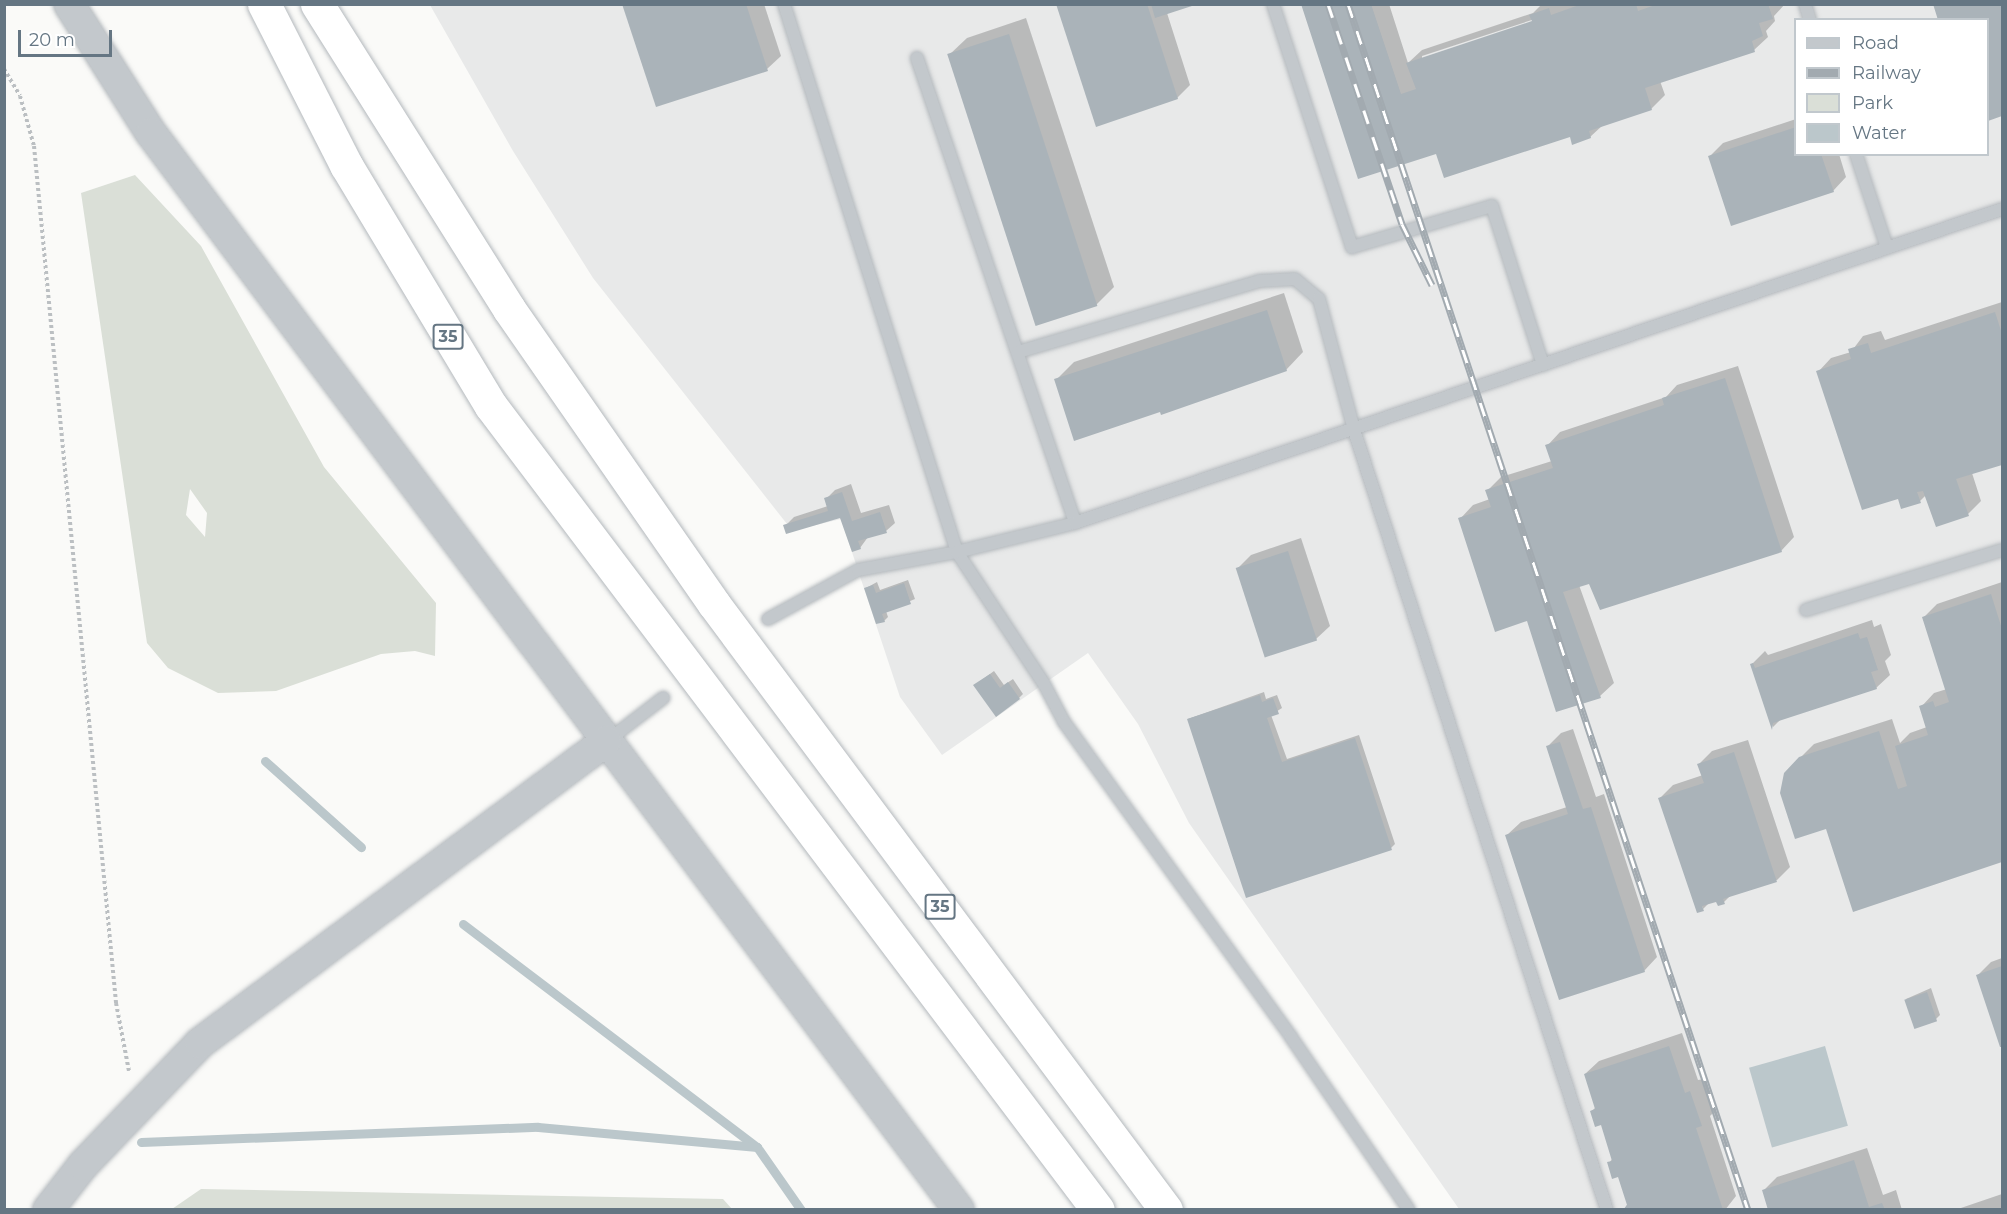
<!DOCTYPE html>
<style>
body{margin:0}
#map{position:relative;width:2007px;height:1214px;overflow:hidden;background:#fafaf8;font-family:Montserrat,sans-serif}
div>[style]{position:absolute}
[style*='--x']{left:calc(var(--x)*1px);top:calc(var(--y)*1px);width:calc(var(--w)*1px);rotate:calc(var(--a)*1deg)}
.built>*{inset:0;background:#e8e9e9}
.green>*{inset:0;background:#dadfd7}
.water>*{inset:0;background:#bbc7cb;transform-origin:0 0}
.shadow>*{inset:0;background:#0003}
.stream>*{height:9px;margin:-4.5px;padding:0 4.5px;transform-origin:4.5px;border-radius:4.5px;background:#bbc7cb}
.building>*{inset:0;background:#aab3b9;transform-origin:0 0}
.path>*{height:4px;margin-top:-2px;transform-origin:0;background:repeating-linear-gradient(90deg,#bbbfc2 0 3px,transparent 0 6px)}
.roads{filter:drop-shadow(0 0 2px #b4b9bd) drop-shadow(0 0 2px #b4b9bd)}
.service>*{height:12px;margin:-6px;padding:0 6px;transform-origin:6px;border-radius:6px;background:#c3c8cc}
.tertiary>*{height:30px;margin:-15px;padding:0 15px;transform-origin:15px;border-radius:15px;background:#c3c8cc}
.trunk>*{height:33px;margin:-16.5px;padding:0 16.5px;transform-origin:16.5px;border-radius:16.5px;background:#fff}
.rail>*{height:7px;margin-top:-3.5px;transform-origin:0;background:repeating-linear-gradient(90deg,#fff 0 14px,#a2aab0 0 28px);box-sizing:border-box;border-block:2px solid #a2aab0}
span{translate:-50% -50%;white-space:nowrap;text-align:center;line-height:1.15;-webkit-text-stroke:6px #fff;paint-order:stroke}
.shield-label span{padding:2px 4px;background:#fff;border:2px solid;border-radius:4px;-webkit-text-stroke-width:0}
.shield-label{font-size:16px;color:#657683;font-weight:700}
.frame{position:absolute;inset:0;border:6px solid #657683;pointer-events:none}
.legend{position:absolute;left:1794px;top:18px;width:195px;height:138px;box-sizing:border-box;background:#fff;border:2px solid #c1c8cd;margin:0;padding:8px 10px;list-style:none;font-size:18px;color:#657683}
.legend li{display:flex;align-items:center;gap:12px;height:30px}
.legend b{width:30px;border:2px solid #c1c8cd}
.scale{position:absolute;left:18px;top:30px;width:94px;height:27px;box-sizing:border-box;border:3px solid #657683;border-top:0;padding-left:8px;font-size:18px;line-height:21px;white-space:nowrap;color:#657683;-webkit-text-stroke:4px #fff;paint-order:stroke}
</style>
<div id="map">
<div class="built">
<i style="clip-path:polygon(evenodd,430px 5px,2002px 5px,2002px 1209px,1459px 1209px,1189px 823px,1138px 724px,1088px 653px,942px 755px,900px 697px,841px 519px,795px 530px,787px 524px,593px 278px,513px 151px,430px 5px,1796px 20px,1988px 20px,1988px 154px,1796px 154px,1796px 20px)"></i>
</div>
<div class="green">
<i style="clip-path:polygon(evenodd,135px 175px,201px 246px,324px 467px,436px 603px,435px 656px,415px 651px,381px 654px,276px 691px,218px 693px,168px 668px,147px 643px,81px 193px,135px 175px,190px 489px,207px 513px,205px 537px,186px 515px,190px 489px)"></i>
<i style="clip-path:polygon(201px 1189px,723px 1199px,732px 1209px,172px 1209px)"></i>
</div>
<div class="water">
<i style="left:1825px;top:1046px;width:83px;height:79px;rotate:74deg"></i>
</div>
<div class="shadow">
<i style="clip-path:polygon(624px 4px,764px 4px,781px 56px,767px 69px)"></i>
<i style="clip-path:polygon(1057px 4px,1191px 4px,1167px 13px,1190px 85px,1177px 98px)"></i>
<i style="clip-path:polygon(evenodd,1302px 4px,1389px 4px,1408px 63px,1422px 50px,1533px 13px,1542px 4px,1785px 4px,1774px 16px,1775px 21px,1766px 31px,1768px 37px,1754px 50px,1660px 81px,1665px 95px,1651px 109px,1603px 125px,1590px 137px,1571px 136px,1437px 152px,1302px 4px,1538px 18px,1539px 20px,1422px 59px,1422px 56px,1538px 18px)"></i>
<i style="clip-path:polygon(1935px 4px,2002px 4px,2002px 115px,1988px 120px,1988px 20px,1936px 20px,1939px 16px)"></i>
<i style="clip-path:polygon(1026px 18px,1114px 287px,1097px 304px,1037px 324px,949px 55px,967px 38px)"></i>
<i style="clip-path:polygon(1796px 119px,1796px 154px,1839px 154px,1846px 177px,1833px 191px,1709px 157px,1723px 143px)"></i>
<i style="clip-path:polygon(1284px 293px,1303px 352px,1286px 370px,1161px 411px,1056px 380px,1074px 362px)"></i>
<i style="clip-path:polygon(2002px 302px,2002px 463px,1972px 473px,1981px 501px,1968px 514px,1926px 495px,1920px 501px,1899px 497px,1818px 372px,1831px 358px,1851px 352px,1863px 336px,1881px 331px,1885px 340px)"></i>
<i style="clip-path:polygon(1738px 366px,1794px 537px,1781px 551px,1579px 585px,1614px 683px,1600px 696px,1557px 710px,1528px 619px,1460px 519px,1473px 505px,1490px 499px,1487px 491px,1501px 477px,1552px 461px,1547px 446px,1560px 432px,1666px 397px,1677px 385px)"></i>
<i style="clip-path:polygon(851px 484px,861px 513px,889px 505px,895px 523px,886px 531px,868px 537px,860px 548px,841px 516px,785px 526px,794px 517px,828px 506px,826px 499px,835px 490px)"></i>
<i style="clip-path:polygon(1301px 538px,1330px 626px,1316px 639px,1238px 568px,1251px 555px)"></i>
<i style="clip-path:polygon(908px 580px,915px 599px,886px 611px,888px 617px,884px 621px,866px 588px,877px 582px,880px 590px)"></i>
<i style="clip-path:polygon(2002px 582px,2002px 861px,1854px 910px,1828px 830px,1785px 773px,1814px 744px,1892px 719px,1900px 743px,1910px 733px,1927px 727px,1921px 707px,1934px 693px,1947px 689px,1923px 618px,1937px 604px)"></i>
<i style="clip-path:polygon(1872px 620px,1874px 627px,1881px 624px,1891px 655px,1885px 661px,1890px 675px,1876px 688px,1781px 719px,1773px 727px,1752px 664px,1765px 651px,1768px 655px)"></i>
<i style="clip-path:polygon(994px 671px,1004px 685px,1013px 679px,1023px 694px,1019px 698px,975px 685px)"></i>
<i style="clip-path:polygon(1264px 692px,1266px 699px,1277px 695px,1282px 708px,1271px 715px,1287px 759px,1359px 735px,1395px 844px,1391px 848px,1188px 719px)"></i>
<i style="clip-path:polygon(1573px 729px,1596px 797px,1604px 794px,1657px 957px,1644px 971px,1507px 835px,1521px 822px,1567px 807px,1547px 747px,1561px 733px)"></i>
<i style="clip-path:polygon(1748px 740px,1790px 867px,1777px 880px,1731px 895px,1724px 902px,1710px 902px,1703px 909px,1659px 799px,1673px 785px,1703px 775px,1699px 764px,1712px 751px)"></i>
<i style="clip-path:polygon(2002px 958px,2002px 1045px,2001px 1045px,1978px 975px,1991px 962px)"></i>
<i style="clip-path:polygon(1931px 988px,1940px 1015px,1936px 1019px,1906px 999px)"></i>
<i style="clip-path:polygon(1682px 1033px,1698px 1080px,1704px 1079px,1715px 1111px,1710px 1116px,1736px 1196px,1725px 1210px,1624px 1210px,1628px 1203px,1619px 1175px,1609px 1163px,1613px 1158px,1602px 1123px,1592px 1111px,1596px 1107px,1585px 1074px,1599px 1061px)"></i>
<i style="clip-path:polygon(1867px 1148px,1883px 1195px,1896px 1190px,1902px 1210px,1770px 1210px,1763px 1191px,1777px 1177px)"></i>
<i style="clip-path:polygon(2002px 1194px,2002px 1210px,1955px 1210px)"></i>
</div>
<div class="stream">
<i style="--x:265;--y:761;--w:129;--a:41.9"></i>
<i style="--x:463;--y:924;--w:369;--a:37.2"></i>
<i style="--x:757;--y:1147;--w:77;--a:55.1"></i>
<i style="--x:141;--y:1142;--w:397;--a:-2.2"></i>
<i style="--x:538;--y:1127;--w:220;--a:5.2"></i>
</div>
<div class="building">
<i style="clip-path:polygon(622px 4px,746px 4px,768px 71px,656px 107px)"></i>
<i style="clip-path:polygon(1056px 4px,1147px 4px,1178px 99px,1096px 127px)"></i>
<i style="clip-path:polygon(1151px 4px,1194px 4px,1195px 5px,1155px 18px)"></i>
<i style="clip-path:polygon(1301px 4px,1371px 4px,1401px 94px,1416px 89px,1406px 63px,1532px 21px,1529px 15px,1549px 8px,1551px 15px,1582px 4px,1636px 4px,1638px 11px,1658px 4px,1768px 4px,1773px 19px,1759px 23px,1763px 36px,1752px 41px,1755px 52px,1645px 88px,1652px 110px,1589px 131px,1591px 138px,1572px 145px,1570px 137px,1444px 178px,1436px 154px,1358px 179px)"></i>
<i style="clip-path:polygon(1933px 4px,2002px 4px,2002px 116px,1988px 121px,1988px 20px,1938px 20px)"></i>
<i style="left:1009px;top:34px;width:286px;height:65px;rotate:72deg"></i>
<i style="clip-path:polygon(1796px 127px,1796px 154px,1821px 154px,1834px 192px,1731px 226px,1708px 156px)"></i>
<i style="clip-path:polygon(1267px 310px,1287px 371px,1161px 415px,1160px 412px,1074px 441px,1054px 379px)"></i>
<i style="clip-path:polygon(1995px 312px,2002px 334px,2002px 465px,1956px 479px,1969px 516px,1936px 527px,1923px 491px,1917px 492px,1921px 503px,1901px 509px,1898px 499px,1862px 510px,1816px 371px,1851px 359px,1848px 349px,1868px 343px,1871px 353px)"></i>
<i style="clip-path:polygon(1725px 378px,1782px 552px,1600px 610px,1589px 584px,1563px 592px,1601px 698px,1556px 712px,1527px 621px,1495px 632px,1458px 518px,1491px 507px,1485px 490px,1553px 468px,1545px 445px,1664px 405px,1662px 398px)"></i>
<i style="clip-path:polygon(842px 492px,852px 521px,880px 512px,887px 533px,858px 541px,861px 549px,852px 552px,840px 518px,786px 534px,783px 525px,828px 511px,824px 498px)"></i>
<i style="left:1288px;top:551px;width:94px;height:55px;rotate:72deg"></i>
<i style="clip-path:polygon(904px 583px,911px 604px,882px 614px,885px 622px,876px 624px,864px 588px,873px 585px,876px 593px)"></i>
<i style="clip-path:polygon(1991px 594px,2002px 629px,2002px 862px,1853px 912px,1826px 829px,1795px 839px,1780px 793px,1784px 773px,1799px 757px,1879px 731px,1898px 789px,1907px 786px,1895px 746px,1928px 735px,1919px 706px,1933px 701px,1935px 707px,1949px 702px,1922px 617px)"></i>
<i style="clip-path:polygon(1858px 633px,1860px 639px,1867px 637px,1878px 670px,1871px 672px,1877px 689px,1773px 723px,1772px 730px,1750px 664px,1753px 663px,1755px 668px)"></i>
<i style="clip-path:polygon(990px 674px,1000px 688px,1008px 682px,1020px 699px,996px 717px,973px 685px)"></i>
<i style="clip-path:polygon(1260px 695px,1262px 702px,1273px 698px,1279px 714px,1267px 718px,1282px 762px,1355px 738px,1392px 850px,1246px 898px,1187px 719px)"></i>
<i style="clip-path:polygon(1560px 742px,1583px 809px,1591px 807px,1645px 972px,1559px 1000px,1505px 835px,1568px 814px,1546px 746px)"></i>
<i style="clip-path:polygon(1734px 752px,1777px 882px,1723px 899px,1725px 904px,1718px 906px,1716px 902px,1702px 906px,1704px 911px,1697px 913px,1658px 798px,1704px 783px,1697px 764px)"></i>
<i style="clip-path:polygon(2002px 966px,2002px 1047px,2000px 1047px,1976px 975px)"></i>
<i style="left:1927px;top:992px;width:31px;height:24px;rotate:71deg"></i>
<i style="clip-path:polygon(1669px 1046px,1685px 1093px,1690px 1091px,1702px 1126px,1696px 1128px,1723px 1210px,1623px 1210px,1627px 1205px,1618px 1177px,1612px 1179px,1607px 1162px,1612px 1161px,1601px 1125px,1595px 1127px,1590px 1111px,1595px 1109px,1584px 1074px)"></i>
<i style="clip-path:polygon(1854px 1160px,1869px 1207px,1882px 1203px,1885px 1210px,1768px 1210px,1762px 1190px)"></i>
</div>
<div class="path">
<i style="--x:4;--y:69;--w:31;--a:59"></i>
<i style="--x:20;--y:96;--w:52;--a:74.4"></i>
<i style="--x:34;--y:146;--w:861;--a:84.53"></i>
<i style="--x:116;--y:1003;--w:69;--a:79.2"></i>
</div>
<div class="roads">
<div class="service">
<i style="--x:784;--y:4;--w:575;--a:72.48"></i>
<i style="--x:957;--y:552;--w:158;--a:56.6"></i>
<i style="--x:1044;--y:684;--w:43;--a:62.2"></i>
<i style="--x:1064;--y:722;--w:388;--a:54.2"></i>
<i style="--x:1291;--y:1037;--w:209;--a:55.7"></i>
<i style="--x:1273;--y:4;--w:256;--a:72"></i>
<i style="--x:1352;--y:247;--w:146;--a:-16.3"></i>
<i style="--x:1492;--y:206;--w:167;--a:72.2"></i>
<i style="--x:1805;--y:4;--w:17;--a:73"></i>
<i style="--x:917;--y:58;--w:491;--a:71.2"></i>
<i style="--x:1856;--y:154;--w:99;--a:71.7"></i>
<i style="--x:1018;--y:352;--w:251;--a:-16.4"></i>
<i style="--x:1259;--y:281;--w:36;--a:-3"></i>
<i style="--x:1295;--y:279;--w:31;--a:40"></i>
<i style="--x:1319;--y:299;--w:136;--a:75"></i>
<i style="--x:1354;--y:430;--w:820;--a:72.03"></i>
<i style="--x:1806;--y:610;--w:205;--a:-17"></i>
<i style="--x:768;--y:619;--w:102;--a:-28.6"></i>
<i style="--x:858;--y:570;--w:101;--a:-10.3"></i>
<i style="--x:957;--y:552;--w:122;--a:-13.8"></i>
<i style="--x:1075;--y:523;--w:979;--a:-18.71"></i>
<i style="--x:607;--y:741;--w:71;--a:-37.5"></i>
</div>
<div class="tertiary">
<i style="--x:69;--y:4;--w:153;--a:57.6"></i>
<i style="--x:151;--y:133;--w:1346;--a:53.12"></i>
<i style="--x:48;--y:1210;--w:57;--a:-52.1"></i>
<i style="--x:83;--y:1165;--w:169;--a:-46.2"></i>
<i style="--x:200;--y:1043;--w:506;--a:-36.64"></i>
</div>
<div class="trunk">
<i style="--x:264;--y:4;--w:181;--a:63"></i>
<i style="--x:346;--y:165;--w:281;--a:59"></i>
<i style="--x:491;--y:406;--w:1007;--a:52.95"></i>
<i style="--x:317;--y:4;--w:360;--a:57.8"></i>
<i style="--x:509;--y:309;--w:359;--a:55.2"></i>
<i style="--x:714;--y:604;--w:756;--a:53.28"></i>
</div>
</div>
<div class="rail">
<i style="--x:1328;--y:4;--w:232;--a:71.4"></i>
<i style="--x:1402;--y:224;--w:68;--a:63.8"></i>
<i style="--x:1348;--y:4;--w:1271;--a:71.65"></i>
</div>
<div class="shield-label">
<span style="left:448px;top:337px">35</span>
<span style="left:940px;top:907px">35</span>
</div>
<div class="frame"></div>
<ul class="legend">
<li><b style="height:8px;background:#c3c8cc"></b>Road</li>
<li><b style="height:8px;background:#a2aab0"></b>Railway</li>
<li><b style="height:16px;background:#dadfd7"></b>Park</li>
<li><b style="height:16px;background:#bbc7cb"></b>Water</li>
</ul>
<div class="scale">20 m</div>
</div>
